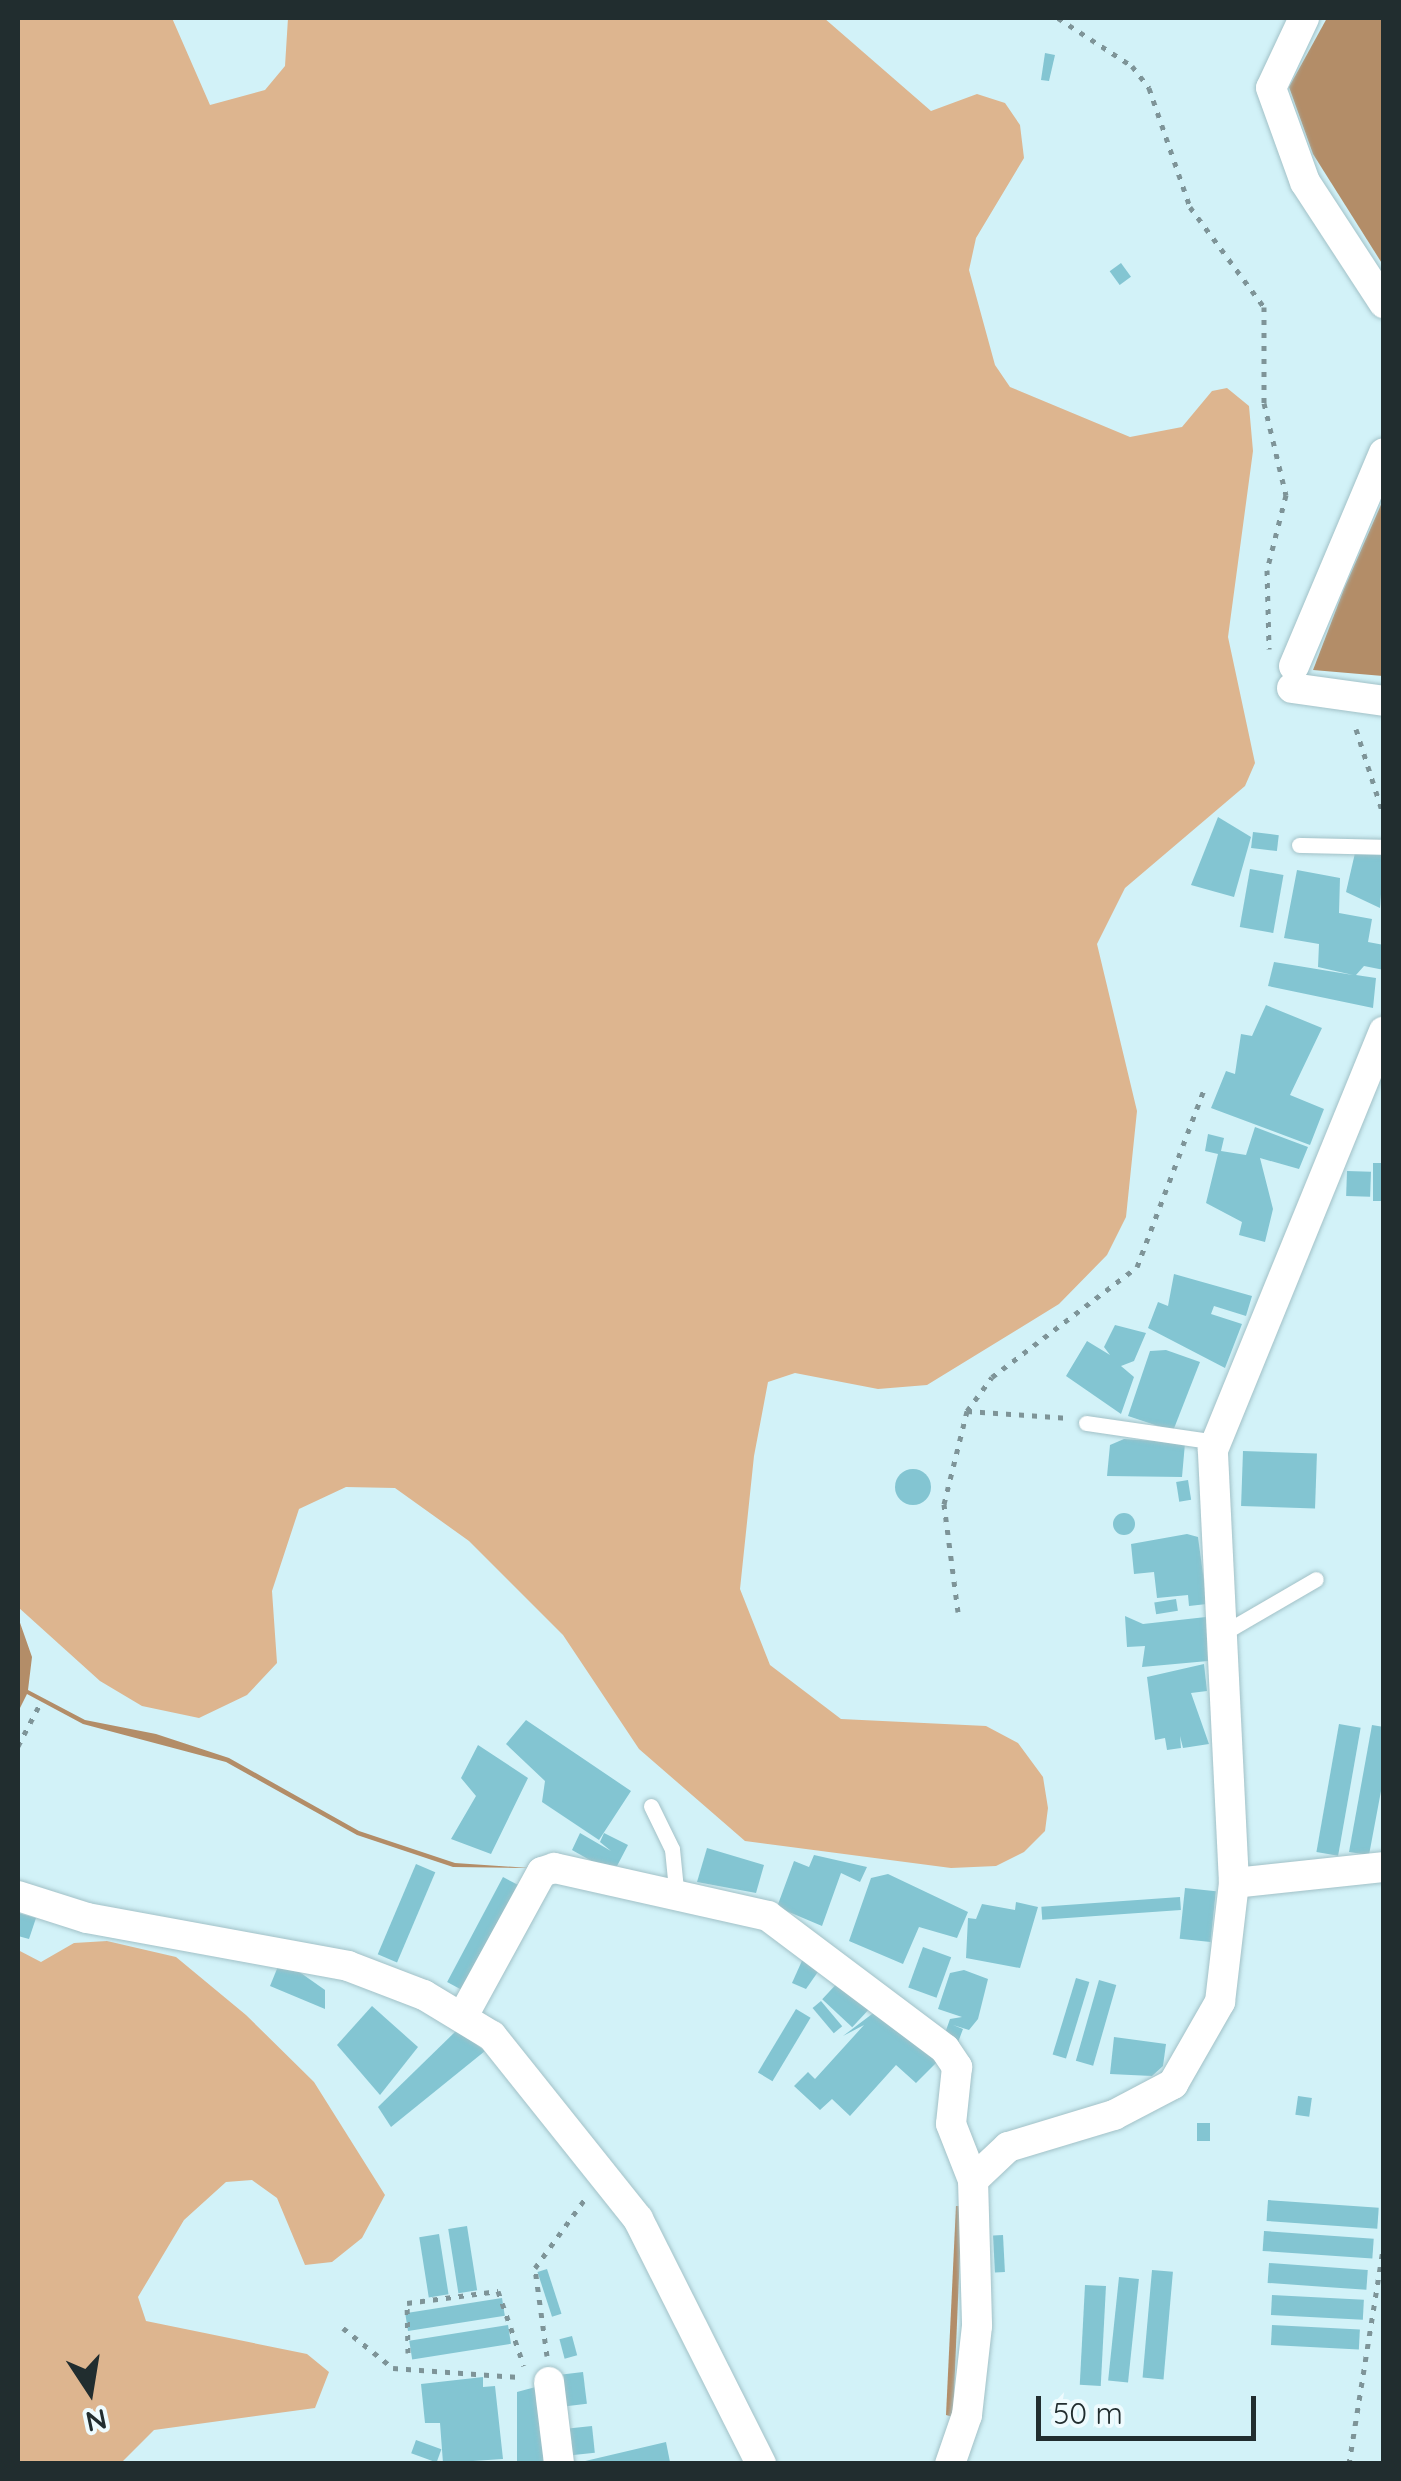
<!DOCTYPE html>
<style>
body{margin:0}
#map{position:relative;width:1401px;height:2481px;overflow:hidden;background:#d2f2f8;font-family:Quicksand,sans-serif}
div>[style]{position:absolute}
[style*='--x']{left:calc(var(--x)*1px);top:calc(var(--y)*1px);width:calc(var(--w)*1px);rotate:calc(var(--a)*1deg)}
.forest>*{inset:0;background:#ddb58f}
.water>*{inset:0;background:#b38d68}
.building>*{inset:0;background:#83c5d2;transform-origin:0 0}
.round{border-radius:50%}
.path>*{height:5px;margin-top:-2.5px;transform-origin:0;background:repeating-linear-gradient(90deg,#7e9498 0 5px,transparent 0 13px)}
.roads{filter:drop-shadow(0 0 2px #a2c1c7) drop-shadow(0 0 2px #a2c1c7)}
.service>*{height:15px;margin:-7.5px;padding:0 7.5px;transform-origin:7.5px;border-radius:7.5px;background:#fff}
.minor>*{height:30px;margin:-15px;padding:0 15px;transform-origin:15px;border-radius:15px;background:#fff}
span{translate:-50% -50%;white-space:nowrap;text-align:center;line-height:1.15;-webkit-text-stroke:10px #eefbfe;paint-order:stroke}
.frame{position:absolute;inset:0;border:20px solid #212d2f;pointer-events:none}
.north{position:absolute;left:40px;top:2341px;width:100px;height:100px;-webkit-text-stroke:8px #eefbfe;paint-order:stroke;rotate:168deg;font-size:28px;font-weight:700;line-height:40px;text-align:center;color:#212d2f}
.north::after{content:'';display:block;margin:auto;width:35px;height:45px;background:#212d2f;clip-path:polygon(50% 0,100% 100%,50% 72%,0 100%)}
.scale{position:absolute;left:1036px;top:2396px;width:220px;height:45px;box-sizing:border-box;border:5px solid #212d2f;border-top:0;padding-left:12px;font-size:30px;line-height:35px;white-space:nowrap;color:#212d2f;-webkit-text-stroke:8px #eefbfe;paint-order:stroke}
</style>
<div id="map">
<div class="forest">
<i style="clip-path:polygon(18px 18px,172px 18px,210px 105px,265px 90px,285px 66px,288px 18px,824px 18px,931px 111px,977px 94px,1005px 103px,1020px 125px,1024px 158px,976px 238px,969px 270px,995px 365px,1010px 387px,1130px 437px,1182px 427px,1212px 391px,1227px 388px,1249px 406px,1253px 451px,1228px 637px,1255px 763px,1245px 786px,1125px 888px,1097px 944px,1137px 1111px,1126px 1217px,1107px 1255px,1059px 1304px,927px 1385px,878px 1389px,795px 1373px,768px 1382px,754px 1456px,740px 1589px,770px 1665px,841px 1719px,986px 1726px,1018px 1743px,1043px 1777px,1048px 1808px,1045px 1831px,1024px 1852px,996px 1866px,951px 1868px,745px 1841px,639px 1749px,563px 1635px,469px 1541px,395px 1488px,346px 1487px,299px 1509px,272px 1591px,277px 1663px,247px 1695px,199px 1718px,142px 1706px,100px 1681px,18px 1607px)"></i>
<i style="clip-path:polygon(107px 1941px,176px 1957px,246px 2015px,314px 2082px,385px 2195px,362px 2238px,332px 2262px,305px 2265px,277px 2198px,252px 2180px,226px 2182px,184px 2220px,138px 2297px,146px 2321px,307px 2354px,329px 2372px,315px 2408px,154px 2430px,121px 2463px,18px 2463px,18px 1950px,41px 1962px,74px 1943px)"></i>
</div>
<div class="water">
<i style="clip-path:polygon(1327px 18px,1383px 18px,1383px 265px,1313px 154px,1289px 87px)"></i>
<i style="clip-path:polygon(1383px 500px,1383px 676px,1313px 670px,1344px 589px)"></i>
<i style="clip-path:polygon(18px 1617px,32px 1657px,28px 1690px,85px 1720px,156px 1734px,229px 1758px,359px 1831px,455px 1863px,530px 1868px,453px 1867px,357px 1835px,226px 1762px,83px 1724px,27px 1694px,18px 1712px)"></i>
<i style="clip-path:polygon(956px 2206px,962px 2206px,953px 2417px,946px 2415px)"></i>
</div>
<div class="building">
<i style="clip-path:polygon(1045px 53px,1055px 55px,1049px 81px,1041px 80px)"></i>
<i style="left:1121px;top:263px;width:17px;height:14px;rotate:54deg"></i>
<i style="clip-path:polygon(1218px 817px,1251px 837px,1234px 897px,1191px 885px)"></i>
<i style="left:1253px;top:832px;width:26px;height:16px;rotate:7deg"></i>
<i style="clip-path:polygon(1355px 853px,1384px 854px,1380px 908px,1346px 892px)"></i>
<i style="left:1250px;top:869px;width:34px;height:59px;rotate:10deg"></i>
<i style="clip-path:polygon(1297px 870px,1340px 878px,1339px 913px,1372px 919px,1368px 942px,1384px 945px,1384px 970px,1364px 966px,1356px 975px,1376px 978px,1373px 1008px,1268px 986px,1274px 962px,1353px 975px,1318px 967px,1319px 944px,1284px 938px)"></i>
<i style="clip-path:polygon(1266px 1005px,1322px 1028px,1290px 1095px,1324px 1109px,1310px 1145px,1211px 1108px,1226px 1071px,1235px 1074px,1241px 1034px,1252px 1036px)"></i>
<i style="clip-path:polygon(1255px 1127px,1308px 1147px,1299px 1169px,1260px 1158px,1273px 1209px,1265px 1242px,1239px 1235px,1242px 1222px,1206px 1203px,1218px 1154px,1205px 1151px,1208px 1134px,1224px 1138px,1221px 1151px,1246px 1155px)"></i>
<i style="left:1373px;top:1163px;width:11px;height:38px"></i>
<i style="left:1347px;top:1171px;width:24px;height:25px;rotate:2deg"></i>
<i style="clip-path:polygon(1174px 1274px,1252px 1296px,1246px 1316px,1214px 1306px,1211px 1314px,1242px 1324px,1225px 1368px,1148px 1328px,1158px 1302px,1168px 1306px)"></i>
<i style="clip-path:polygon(1115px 1325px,1146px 1333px,1134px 1361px,1121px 1366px,1134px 1377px,1121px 1414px,1066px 1376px,1087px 1341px,1110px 1355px,1104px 1347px)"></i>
<i style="clip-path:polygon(1166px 1350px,1200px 1362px,1173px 1431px,1128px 1416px,1150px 1351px)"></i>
<i style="clip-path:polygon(1124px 1439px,1185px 1443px,1182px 1477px,1107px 1476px,1110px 1445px)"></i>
<i style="left:1243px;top:1451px;width:74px;height:55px;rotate:2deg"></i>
<i class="round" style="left:895px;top:1469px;width:36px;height:36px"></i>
<i style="left:1188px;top:1480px;width:20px;height:12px;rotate:81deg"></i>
<i class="round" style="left:1113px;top:1513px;width:22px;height:22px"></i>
<i style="clip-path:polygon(1187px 1534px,1198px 1537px,1207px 1604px,1189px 1606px,1188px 1595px,1157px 1598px,1154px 1572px,1134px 1574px,1131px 1544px)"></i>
<i style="left:1176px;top:1599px;width:12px;height:22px;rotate:81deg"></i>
<i style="clip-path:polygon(1125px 1616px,1143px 1624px,1206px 1617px,1208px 1661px,1142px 1667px,1145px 1646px,1127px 1647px)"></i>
<i style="clip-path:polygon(1204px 1664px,1207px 1691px,1191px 1693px,1209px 1744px,1183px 1748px,1180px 1736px,1181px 1748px,1167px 1750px,1165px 1738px,1155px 1740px,1147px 1677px)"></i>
<i style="clip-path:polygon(526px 1720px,631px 1791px,599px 1840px,542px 1802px,545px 1781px,506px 1744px)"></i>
<i style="left:1339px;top:1724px;width:22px;height:130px;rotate:10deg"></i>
<i style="clip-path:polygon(1372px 1725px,1384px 1727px,1384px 1775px,1369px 1855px,1349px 1852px)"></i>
<i style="clip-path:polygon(478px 1745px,528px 1778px,491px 1854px,451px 1839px,476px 1796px,461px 1778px)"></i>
<i style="clip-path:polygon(580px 1833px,611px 1851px,600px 1842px,604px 1833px,628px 1845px,617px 1866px,595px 1863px,572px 1850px)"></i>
<i style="clip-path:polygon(707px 1848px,764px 1865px,756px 1893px,697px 1882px)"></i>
<i style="clip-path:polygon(814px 1855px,867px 1867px,860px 1882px,841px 1873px,822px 1926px,777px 1907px,794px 1861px,809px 1867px)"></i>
<i style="left:416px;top:1864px;width:21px;height:98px;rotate:23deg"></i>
<i style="clip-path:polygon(888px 1874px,968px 1912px,957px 1938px,919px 1927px,903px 1964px,849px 1941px,871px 1878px)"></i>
<i style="left:503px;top:1877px;width:21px;height:119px;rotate:28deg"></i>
<i style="left:1185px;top:1888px;width:31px;height:51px;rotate:6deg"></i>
<i style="left:1180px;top:1897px;width:13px;height:139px;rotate:86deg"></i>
<i style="clip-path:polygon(1016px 1902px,1038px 1907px,1020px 1968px,966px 1958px,968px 1918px,976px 1919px,982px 1904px,1015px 1910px)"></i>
<i style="clip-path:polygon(18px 1913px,36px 1918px,29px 1939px,18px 1936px)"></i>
<i style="left:923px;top:1947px;width:30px;height:43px;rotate:20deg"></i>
<i style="clip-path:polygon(805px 1954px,822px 1966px,806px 1989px,792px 1983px)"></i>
<i style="clip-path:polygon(281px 1959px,325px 1990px,325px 2009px,270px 1986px)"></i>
<i style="clip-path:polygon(964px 1970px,988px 1979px,978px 2019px,969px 2030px,953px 2025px,963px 2029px,957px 2045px,944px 2036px,950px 2019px,962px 2017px,938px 2009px,950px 1973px)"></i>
<i style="left:842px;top:1978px;width:41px;height:29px;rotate:43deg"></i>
<i style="left:1076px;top:1978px;width:14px;height:80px;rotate:17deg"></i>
<i style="left:1099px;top:1980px;width:18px;height:84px;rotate:16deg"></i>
<i style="left:821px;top:2001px;width:33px;height:11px;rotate:50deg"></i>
<i style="clip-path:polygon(372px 2006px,418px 2047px,380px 2095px,337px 2045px)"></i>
<i style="clip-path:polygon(880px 2008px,941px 2058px,916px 2083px,896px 2065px,850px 2116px,832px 2099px,820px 2110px,794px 2086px,808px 2072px,815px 2079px,864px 2025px,843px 2036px)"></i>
<i style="left:796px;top:2009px;width:17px;height:74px;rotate:31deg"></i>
<i style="clip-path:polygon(457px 2030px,485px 2051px,391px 2127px,378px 2107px)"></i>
<i style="clip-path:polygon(1114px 2037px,1166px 2044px,1163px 2066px,1152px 2076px,1110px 2074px)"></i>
<i style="left:1298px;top:2096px;width:14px;height:19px;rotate:8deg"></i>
<i style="left:1197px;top:2123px;width:13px;height:18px"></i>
<i style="left:1268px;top:2200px;width:111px;height:21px;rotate:4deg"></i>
<i style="left:467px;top:2226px;width:65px;height:19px;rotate:81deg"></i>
<i style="left:1264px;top:2231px;width:110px;height:20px;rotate:4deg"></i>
<i style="left:439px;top:2234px;width:61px;height:20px;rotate:81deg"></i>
<i style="left:1003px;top:2235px;width:37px;height:10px;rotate:87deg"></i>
<i style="left:1269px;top:2263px;width:99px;height:20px;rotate:4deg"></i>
<i style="left:547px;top:2269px;width:47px;height:10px;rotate:72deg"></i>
<i style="left:1152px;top:2270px;width:21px;height:108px;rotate:5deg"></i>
<i style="left:1119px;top:2277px;width:20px;height:104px;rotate:6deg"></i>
<i style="left:1085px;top:2285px;width:21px;height:100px;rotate:3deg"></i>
<i style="left:1272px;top:2295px;width:92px;height:20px;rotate:3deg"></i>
<i style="left:502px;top:2298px;width:18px;height:98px;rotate:81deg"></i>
<i style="left:508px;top:2325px;width:19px;height:100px;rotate:81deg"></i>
<i style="left:1272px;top:2325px;width:88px;height:20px;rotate:3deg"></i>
<i style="left:572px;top:2336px;width:20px;height:13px;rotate:75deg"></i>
<i style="left:583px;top:2372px;width:32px;height:23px;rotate:83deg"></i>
<i style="clip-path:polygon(483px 2377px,483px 2387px,495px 2386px,503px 2459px,443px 2463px,440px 2423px,425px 2423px,421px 2384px)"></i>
<i style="clip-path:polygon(543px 2385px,550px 2464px,517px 2464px,517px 2392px)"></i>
<i style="left:592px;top:2426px;width:27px;height:26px;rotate:84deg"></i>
<i style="left:416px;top:2440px;width:27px;height:14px;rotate:20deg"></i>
<i style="clip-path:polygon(666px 2442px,670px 2462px,581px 2464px,581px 2462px)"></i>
</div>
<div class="path">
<i style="--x:1058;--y:18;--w:88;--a:33"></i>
<i style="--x:1132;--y:66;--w:28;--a:52"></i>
<i style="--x:1149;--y:88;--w:126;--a:71"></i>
<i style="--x:1190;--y:207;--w:124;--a:53.5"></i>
<i style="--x:1264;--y:307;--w:96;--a:90"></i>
<i style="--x:1264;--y:403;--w:95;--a:76.6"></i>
<i style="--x:1286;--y:495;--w:77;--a:104.2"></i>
<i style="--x:1267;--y:570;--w:79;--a:88.5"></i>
<i style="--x:1356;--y:729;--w:92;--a:72.3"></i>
<i style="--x:967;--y:1411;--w:102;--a:3.9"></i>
<i style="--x:958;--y:1612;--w:109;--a:-97.4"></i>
<i style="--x:944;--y:1504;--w:96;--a:-76.1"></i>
<i style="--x:967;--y:1411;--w:42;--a:-53.7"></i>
<i style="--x:992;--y:1377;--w:182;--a:-37.2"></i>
<i style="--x:1137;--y:1267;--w:189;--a:-69.3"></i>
<i style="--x:18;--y:1746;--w:47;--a:-62.4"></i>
<i style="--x:343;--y:2328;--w:64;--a:38.7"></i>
<i style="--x:393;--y:2368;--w:127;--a:4.1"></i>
<i style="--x:408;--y:2353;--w:50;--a:-91.1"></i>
<i style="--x:407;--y:2303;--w:92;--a:-7.5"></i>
<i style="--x:498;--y:2291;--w:79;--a:70.9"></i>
<i style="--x:547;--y:2356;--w:89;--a:-97.8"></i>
<i style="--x:535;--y:2268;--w:85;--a:-54.1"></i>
<i style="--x:254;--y:2464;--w:2;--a:-90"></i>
<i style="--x:1349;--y:2464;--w:224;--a:-81"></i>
</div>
<div class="roads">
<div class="service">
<i style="--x:1299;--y:845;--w:85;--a:1.3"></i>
<i style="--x:1086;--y:1423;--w:131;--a:8.3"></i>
<i style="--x:1225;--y:1632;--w:105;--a:-30.2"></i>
<i style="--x:651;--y:1806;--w:48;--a:64"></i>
<i style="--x:672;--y:1849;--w:40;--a:84.3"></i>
</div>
<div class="minor">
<i style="--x:1304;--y:18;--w:77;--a:115.2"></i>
<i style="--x:1271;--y:88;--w:100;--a:70.1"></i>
<i style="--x:1305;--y:182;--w:145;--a:56.9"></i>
<i style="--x:1294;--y:666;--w:231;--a:-67.1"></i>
<i style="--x:1292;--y:688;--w:93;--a:8"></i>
<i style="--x:1234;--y:1883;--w:151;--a:-6.1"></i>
<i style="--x:18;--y:1896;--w:72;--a:17.7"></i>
<i style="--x:87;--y:1918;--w:265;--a:10.4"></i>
<i style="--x:348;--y:1966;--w:81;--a:20.9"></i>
<i style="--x:424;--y:1995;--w:79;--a:31.1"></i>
<i style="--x:492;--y:2036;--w:234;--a:51.4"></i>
<i style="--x:638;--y:2219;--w:274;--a:63.3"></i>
<i style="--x:463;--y:2016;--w:164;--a:-61.3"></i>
<i style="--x:542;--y:1872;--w:13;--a:-18"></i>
<i style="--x:554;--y:1868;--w:219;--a:12.6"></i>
<i style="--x:768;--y:1916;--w:221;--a:36.9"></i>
<i style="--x:945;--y:2049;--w:22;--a:56"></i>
<i style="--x:957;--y:2067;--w:57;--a:96"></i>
<i style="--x:951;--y:2124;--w:60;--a:68.6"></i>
<i style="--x:973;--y:2180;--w:146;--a:88.4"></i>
<i style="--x:977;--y:2326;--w:90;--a:96.4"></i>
<i style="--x:967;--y:2415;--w:52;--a:109.1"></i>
<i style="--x:973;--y:2180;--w:48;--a:-43.3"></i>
<i style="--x:1008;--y:2147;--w:111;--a:-16.8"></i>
<i style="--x:1114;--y:2115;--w:67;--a:-27.7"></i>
<i style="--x:1173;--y:2084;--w:95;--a:-60.2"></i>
<i style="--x:1220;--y:2002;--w:120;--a:-83.3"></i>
<i style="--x:1234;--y:1883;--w:434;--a:-92.8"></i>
<i style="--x:1213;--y:1450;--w:452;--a:-67.8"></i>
<i style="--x:549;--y:2382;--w:83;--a:83"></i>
</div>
</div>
<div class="frame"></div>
<div class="north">N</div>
<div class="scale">50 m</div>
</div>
